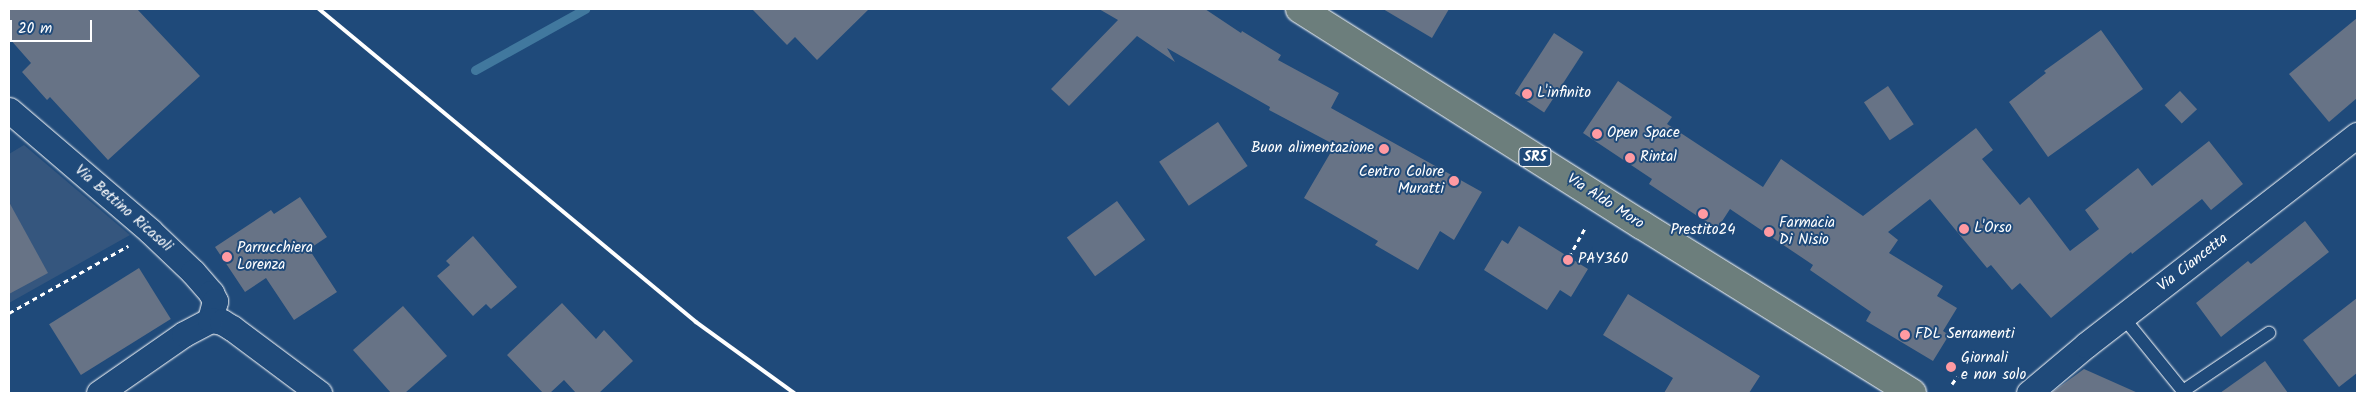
<!DOCTYPE html>
<style>
body{margin:0}
#map{position:relative;width:2366px;height:402px;overflow:hidden;background:#1f4a7a;font-family:Kalam,sans-serif}
div>[style]{position:absolute}
[style*='--x']{left:calc(var(--x)*1px);top:calc(var(--y)*1px);width:calc(var(--w)*1px);rotate:calc(var(--a)*1deg)}
.built>*{inset:0;background:#35567e}
.stream>*{height:9px;margin:-4.5px;padding:0 4.5px;transform-origin:4.5px;border-radius:4.5px;background:#41789e}
.building>*{inset:0;background:#677386;transform-origin:0 0}
.path>*{height:3px;margin-top:-1.5px;transform-origin:0;background:repeating-linear-gradient(90deg,#fff 0 5px,transparent 0 9px)}
.roads{filter:drop-shadow(0 0 1px #fff) drop-shadow(0 0 1px #fff)}
.service>*{height:12px;margin:-6px;padding:0 6px;transform-origin:6px;border-radius:6px;background:#1f4a7a}
.minor>*{height:25px;margin:-12.5px;padding:0 12.5px;transform-origin:12.5px;border-radius:12.5px;background:#1f4a7a}
.primary>*{height:28px;margin:-14px;padding:0 14px;transform-origin:14px;border-radius:14px;background:#6c7e7c}
.rail>*{height:4px;margin:-2px;padding:0 2px;transform-origin:2px;border-radius:2px;background:#fff}
.dots>*{width:14px;height:14px;translate:-50% -50%;box-sizing:border-box;border:2px solid #1f4a7a;border-radius:50%}
span{translate:-50% -50%;white-space:nowrap;text-align:center;line-height:1.15;-webkit-text-stroke:4px #1f4a7a;paint-order:stroke}
.shield-label span{padding:1px 4px;background:#1f4a7a;border:1px solid;border-radius:4px;-webkit-text-stroke-width:0}
.shield-label{font-size:14px;color:#fff;font-weight:700}
.poi-label{font-size:15px;color:#fff}
.left{translate:0 -50%;text-align:left}
.right{translate:-100% -50%;text-align:right}
.street-label{font-size:15px;color:#fff}
.frame{position:absolute;inset:0;border:10px solid #fff;pointer-events:none}
.scale{position:absolute;left:10px;top:20px;width:82px;height:22px;box-sizing:border-box;border:2px solid #fff;border-top:0;padding-left:6px;font-size:15px;line-height:18px;white-space:nowrap;color:#fff;-webkit-text-stroke:4px #1f4a7a;paint-order:stroke}
</style>
<div id="map">
<div class="built">
<i style="clip-path:polygon(24px 145px,130px 235px,9px 303px,9px 154px)"></i>
</div>
<div class="stream">
<i style="--x:475;--y:70;--w:126;--a:-29"></i>
</div>
<div class="building">
<i style="clip-path:polygon(9px 9px,137px 9px,200px 76px,108px 160px,50px 97px,47px 100px,22px 72px,31px 63px,9px 38px)"></i>
<i style="clip-path:polygon(752px 9px,869px 9px,817px 60px,795px 37px,787px 45px)"></i>
<i style="clip-path:polygon(1099px 9px,1205px 9px,1241px 33px,1242px 31px,1281px 55px,1278px 60px,1339px 93px,1331px 108px,1482px 192px,1454px 240px,1440px 231px,1418px 270px,1375px 245px,1378px 241px,1304px 198px,1335px 145px,1269px 110px,1270px 107px,1167px 48px,1175px 62px,1137px 36px,1069px 106px,1051px 89px,1118px 20px)"></i>
<i style="clip-path:polygon(1383px 9px,1449px 9px,1432px 38px)"></i>
<i style="clip-path:polygon(2357px 18px,2357px 98px,2329px 122px,2289px 74px)"></i>
<i style="clip-path:polygon(2101px 30px,2143px 89px,2048px 157px,2009px 102px,2046px 73px,2044px 71px)"></i>
<i style="left:1554px;top:33px;width:35px;height:72px;rotate:33deg"></i>
<i style="clip-path:polygon(1618px 81px,1672px 117px,1667px 124px,1763px 187px,1781px 159px,1863px 216px,1976px 128px,1993px 150px,1982px 159px,2020px 205px,2029px 197px,2070px 251px,2099px 229px,2085px 210px,2138px 168px,2152px 186px,2209px 141px,2243px 184px,2211px 210px,2202px 199px,2132px 254px,2131px 252px,2051px 318px,2020px 283px,2012px 290px,1991px 265px,1987px 268px,1930px 199px,1888px 232px,1898px 240px,1889px 253px,1943px 286px,1937px 296px,1957px 308px,1943px 331px,1949px 335px,1933px 361px,1866px 321px,1871px 312px,1810px 270px,1813px 265px,1730px 209px,1717px 229px,1649px 184px,1652px 179px,1583px 133px)"></i>
<i style="left:1888px;top:86px;width:46px;height:29px;rotate:56deg"></i>
<i style="left:2180px;top:91px;width:25px;height:21px;rotate:47deg"></i>
<i style="left:1218px;top:122px;width:53px;height:71px;rotate:56deg"></i>
<i style="clip-path:polygon(300px 197px,327px 237px,309px 249px,337px 292px,294px 320px,266px 278px,245px 292px,215px 247px,271px 210px,274px 214px)"></i>
<i style="left:1117px;top:201px;width:48px;height:62px;rotate:54deg"></i>
<i style="clip-path:polygon(9px 202px,48px 273px,9px 294px)"></i>
<i style="clip-path:polygon(2305px 221px,2329px 252px,2221px 337px,2196px 303px,2248px 261px,2251px 264px)"></i>
<i style="clip-path:polygon(1519px 226px,1588px 269px,1571px 297px,1560px 290px,1547px 310px,1484px 270px,1502px 240px,1508px 244px)"></i>
<i style="clip-path:polygon(473px 236px,517px 287px,491px 309px,486px 304px,473px 316px,437px 276px,450px 265px,446px 261px)"></i>
<i style="left:139px;top:268px;width:60px;height:106px;rotate:58deg"></i>
<i style="clip-path:polygon(1628px 294px,1760px 376px,1749px 393px,1664px 393px,1673px 378px,1603px 335px)"></i>
<i style="clip-path:polygon(2357px 298px,2357px 373px,2339px 387px,2303px 340px)"></i>
<i style="clip-path:polygon(562px 303px,596px 339px,604px 330px,633px 361px,599px 393px,576px 393px,564px 380px,550px 393px,543px 393px,507px 355px)"></i>
<i style="clip-path:polygon(403px 306px,447px 356px,405px 393px,391px 393px,353px 350px)"></i>
<i style="clip-path:polygon(2265px 361px,2288px 393px,2220px 393px)"></i>
<i style="clip-path:polygon(2084px 369px,2138px 393px,2051px 393px)"></i>
</div>
<div class="path">
<i style="--x:1569;--y:257;--w:35;--a:-61"></i>
<i style="--x:9;--y:313;--w:137;--a:-29.4"></i>
<i style="--x:1952;--y:384;--w:9;--a:-54"></i>
</div>
<div class="roads">
<div class="service">
<i style="--x:2123;--y:317;--w:95;--a:51"></i>
<i style="--x:2183;--y:391;--w:104;--a:-34"></i>
</div>
<div class="minor">
<i style="--x:9;--y:110;--w:186;--a:40.6"></i>
<i style="--x:150;--y:231;--w:59;--a:43.6"></i>
<i style="--x:193;--y:272;--w:28;--a:49"></i>
<i style="--x:211;--y:293;--w:9;--a:63"></i>
<i style="--x:215;--y:301;--w:20;--a:105"></i>
<i style="--x:99;--y:393;--w:103;--a:-34.8"></i>
<i style="--x:184;--y:334;--w:30;--a:-28"></i>
<i style="--x:210;--y:320;--w:12;--a:9"></i>
<i style="--x:222;--y:322;--w:12;--a:31"></i>
<i style="--x:232;--y:328;--w:109;--a:36.8"></i>
<i style="--x:2029;--y:393;--w:75;--a:-40.1"></i>
<i style="--x:2086;--y:345;--w:343;--a:-37.8"></i>
</div>
<div class="primary">
<i style="--x:1300;--y:9;--w:404;--a:32.3"></i>
<i style="--x:1642;--y:225;--w:318;--a:31.9"></i>
</div>
</div>
<div class="rail">
<i style="--x:319;--y:9;--w:490;--a:39.7"></i>
<i style="--x:696;--y:322;--w:121;--a:35.9"></i>
</div>
<div class="dots">
<i style="left:1527px;top:94px;background:#ff9aa2"></i>
<i style="left:1597px;top:134px;background:#ff9aa2"></i>
<i style="left:1384px;top:149px;background:#ff9aa2"></i>
<i style="left:1630px;top:158px;background:#ff9aa2"></i>
<i style="left:1454px;top:181px;background:#ff9aa2"></i>
<i style="left:1703px;top:214px;background:#ff9aa2"></i>
<i style="left:1964px;top:229px;background:#ff9aa2"></i>
<i style="left:1769px;top:232px;background:#ff9aa2"></i>
<i style="left:227px;top:257px;background:#ff9aa2"></i>
<i style="left:1568px;top:260px;background:#ff9aa2"></i>
<i style="left:1905px;top:335px;background:#ff9aa2"></i>
<i style="left:1951px;top:367px;background:#ff9aa2"></i>
</div>
<div class="shield-label">
<span style="left:1535px;top:157px">SR5</span>
</div>
<div class="poi-label">
<span class="left" style="left:1537px;top:94px">L'infinito</span>
<span class="left" style="left:1607px;top:134px">Open Space</span>
<span class="right" style="left:1374px;top:149px">Buon alimentazione</span>
<span class="left" style="left:1640px;top:158px">Rintal</span>
<span class="right" style="left:1444px;top:181px">Centro Colore<br>Muratti</span>
<span class="left" style="left:1779px;top:232px">Farmacia<br>Di Nisio</span>
<span class="left" style="left:1974px;top:229px">L'Orso</span>
<span style="left:1703px;top:231px">Prestito24</span>
<span class="left" style="left:237px;top:257px">Parrucchiera<br>Lorenza</span>
<span class="left" style="left:1578px;top:260px">PAY360</span>
<span class="left" style="left:1915px;top:335px">FDL Serramenti</span>
<span class="left" style="left:1961px;top:367px">Giornali<br>e non solo</span>
</div>
<div class="street-label">
<span style="left:1605px;top:202px;rotate:33deg">Via Aldo Moro</span>
<span style="left:123px;top:209px;rotate:41deg">Via Bettino Ricasoli</span>
<span style="left:2193px;top:263px;rotate:-38deg">Via Ciancetta</span>
</div>
<div class="frame"></div>
<div class="scale">20 m</div>
</div>
